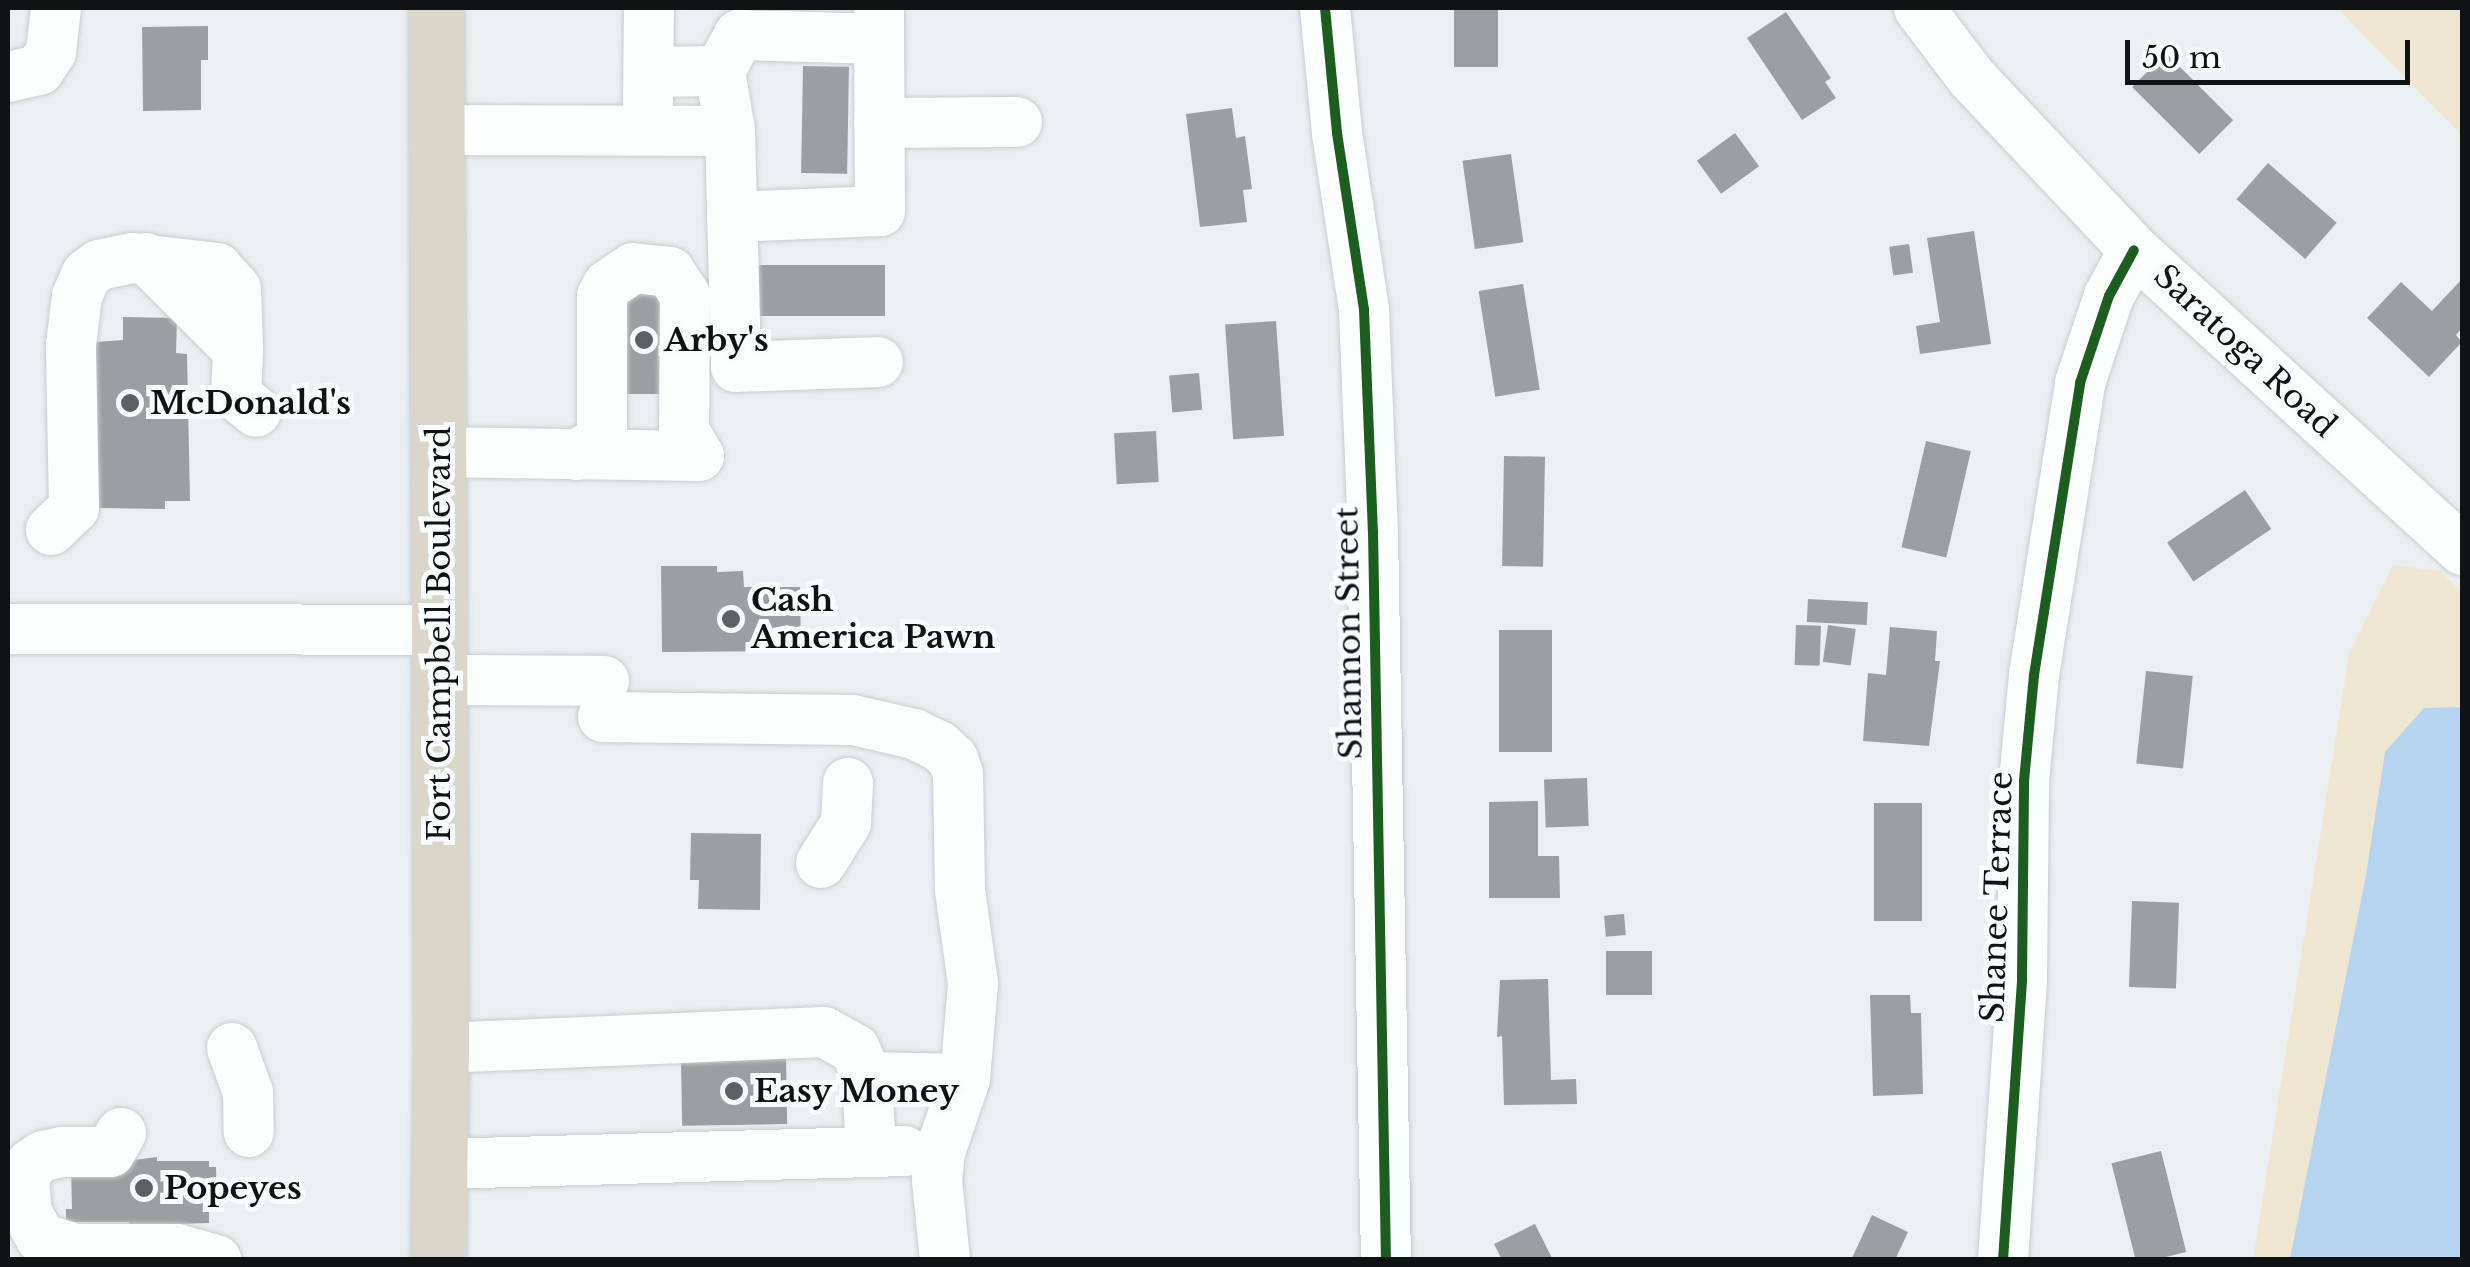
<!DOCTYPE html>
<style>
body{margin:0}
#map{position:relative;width:2470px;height:1267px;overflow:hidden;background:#eceff2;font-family:"Libre Baskerville",serif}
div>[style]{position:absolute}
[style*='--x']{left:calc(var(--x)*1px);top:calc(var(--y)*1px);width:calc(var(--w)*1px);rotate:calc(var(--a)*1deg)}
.green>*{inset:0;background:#eee6d0}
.water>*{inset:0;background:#b4d4f0}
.building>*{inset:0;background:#9c9fa1;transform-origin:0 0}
.roads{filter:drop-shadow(0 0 2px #c9cccf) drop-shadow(0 0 2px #c9cccf)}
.minor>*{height:50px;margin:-25px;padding:0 25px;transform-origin:25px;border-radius:25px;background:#fcfdfd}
.highway>*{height:55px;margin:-27.5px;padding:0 27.5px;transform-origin:27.5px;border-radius:27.5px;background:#dad6ca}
.cycleway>*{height:10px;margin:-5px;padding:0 5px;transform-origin:5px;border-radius:5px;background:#1b5e20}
.dots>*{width:28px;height:28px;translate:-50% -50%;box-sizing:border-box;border:5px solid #f9fcff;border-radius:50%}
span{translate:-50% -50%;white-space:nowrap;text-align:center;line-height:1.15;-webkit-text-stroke:10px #f9fcff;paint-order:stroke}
.poi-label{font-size:32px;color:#101214;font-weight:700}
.left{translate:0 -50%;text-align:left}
.street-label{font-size:32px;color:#101214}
.frame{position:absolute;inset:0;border:10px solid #101214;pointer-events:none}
.scale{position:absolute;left:2125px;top:40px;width:285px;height:45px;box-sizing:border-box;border:5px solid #101214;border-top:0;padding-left:12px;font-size:30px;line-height:35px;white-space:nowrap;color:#101214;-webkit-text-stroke:8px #f9fcff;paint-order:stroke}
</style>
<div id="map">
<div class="green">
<i style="clip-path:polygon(2337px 8px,2462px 8px,2462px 136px)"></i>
<i style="clip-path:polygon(2393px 565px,2440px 571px,2462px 592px,2462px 1259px,2253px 1260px,2349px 654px)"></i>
</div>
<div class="water">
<i style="clip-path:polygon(2462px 707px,2462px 1259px,2290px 1259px,2366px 875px,2385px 752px,2424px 708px)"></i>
</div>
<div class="building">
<i style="left:1454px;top:8px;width:44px;height:59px"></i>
<i style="clip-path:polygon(1786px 12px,1831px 78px,1825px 82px,1836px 98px,1802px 120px,1747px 38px)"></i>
<i style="clip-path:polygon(208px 26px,208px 60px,201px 60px,201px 110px,143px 111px,142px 27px)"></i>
<i style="left:2166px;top:53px;width:95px;height:48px;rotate:45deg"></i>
<i style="left:803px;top:66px;width:46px;height:107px;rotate:1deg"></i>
<i style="clip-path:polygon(1232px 108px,1236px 138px,1245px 136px,1252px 189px,1243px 190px,1247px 222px,1200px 227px,1186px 114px)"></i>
<i style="left:1735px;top:133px;width:41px;height:47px;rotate:54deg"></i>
<i style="left:1511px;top:154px;width:89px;height:49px;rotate:82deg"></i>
<i style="left:2268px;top:163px;width:91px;height:48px;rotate:41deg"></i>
<i style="clip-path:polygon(1974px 231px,1991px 344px,1920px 354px,1916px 326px,1940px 322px,1927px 238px)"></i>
<i style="left:1909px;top:244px;width:29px;height:20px;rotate:82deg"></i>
<i style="left:752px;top:265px;width:133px;height:51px"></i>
<i style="clip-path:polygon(2462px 279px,2462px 328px,2456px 335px,2462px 342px,2429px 377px,2367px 318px,2401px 282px,2432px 311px)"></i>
<i style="left:1523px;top:284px;width:107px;height:45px;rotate:81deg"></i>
<i style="left:621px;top:285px;width:49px;height:109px"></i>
<i style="clip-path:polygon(123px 317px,177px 318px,176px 353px,187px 354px,190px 501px,165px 501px,165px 509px,96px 508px,82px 343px,123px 340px)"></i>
<i style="left:1276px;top:321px;width:115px;height:51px;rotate:86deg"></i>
<i style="left:1199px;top:373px;width:37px;height:30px;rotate:85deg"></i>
<i style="left:1156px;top:431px;width:51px;height:42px;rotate:87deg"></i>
<i style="left:1926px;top:441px;width:46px;height:109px;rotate:13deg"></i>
<i style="left:1504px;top:456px;width:41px;height:110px;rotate:1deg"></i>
<i style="left:2245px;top:490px;width:47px;height:94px;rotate:56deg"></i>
<i style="clip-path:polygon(661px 566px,717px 566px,717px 572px,743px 571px,744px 587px,800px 587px,801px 651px,662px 652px)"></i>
<i style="left:1808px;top:599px;width:60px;height:23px;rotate:3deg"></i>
<i style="left:1796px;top:625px;width:25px;height:40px;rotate:2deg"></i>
<i style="left:1828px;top:625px;width:28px;height:37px;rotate:8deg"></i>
<i style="clip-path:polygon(1890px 627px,1937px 631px,1935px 661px,1940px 661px,1929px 746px,1863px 741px,1868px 673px,1886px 675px)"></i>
<i style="left:1499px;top:630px;width:53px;height:122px"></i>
<i style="left:2146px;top:671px;width:47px;height:93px;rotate:6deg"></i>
<i style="left:1587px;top:778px;width:48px;height:43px;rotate:88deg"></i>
<i style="clip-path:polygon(1538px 801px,1538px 856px,1559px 856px,1560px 898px,1489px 898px,1489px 802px)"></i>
<i style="left:1874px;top:803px;width:48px;height:118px"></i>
<i style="clip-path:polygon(691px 833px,761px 834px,760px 910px,698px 909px,699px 880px,690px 880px)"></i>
<i style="left:2132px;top:901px;width:47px;height:86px;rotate:2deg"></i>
<i style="left:1624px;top:914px;width:21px;height:20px;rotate:85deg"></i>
<i style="left:1606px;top:951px;width:46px;height:44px"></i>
<i style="clip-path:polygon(1548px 979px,1551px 1080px,1576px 1079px,1577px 1104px,1504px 1105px,1502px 1036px,1497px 1037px,1500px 980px)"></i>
<i style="clip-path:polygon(1870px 995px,1910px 995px,1911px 1013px,1921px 1013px,1923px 1094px,1873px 1096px)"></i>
<i style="left:786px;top:1057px;width:67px;height:105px;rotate:89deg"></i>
<i style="left:2161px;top:1151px;width:104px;height:51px;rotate:76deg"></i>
<i style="clip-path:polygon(157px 1157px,157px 1161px,209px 1161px,209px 1167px,216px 1167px,217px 1209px,209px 1209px,209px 1223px,177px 1224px,178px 1233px,130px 1226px,129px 1222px,66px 1222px,66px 1209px,72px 1209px,71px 1168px)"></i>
<i style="clip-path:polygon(1872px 1215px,1908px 1232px,1895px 1260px,1851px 1260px)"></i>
<i style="clip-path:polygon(1535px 1224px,1553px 1260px,1502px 1260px,1494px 1244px)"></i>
</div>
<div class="roads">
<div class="minor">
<i style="--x:1325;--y:8;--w:126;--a:84.5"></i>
<i style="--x:1337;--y:133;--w:179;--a:81.3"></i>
<i style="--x:1364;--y:310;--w:222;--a:87.7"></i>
<i style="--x:1373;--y:532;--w:728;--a:88.98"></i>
<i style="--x:1919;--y:8;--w:88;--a:52.9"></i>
<i style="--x:1972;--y:78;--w:236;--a:46.7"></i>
<i style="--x:2134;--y:250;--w:445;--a:42.4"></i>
<i style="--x:720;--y:71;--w:61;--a:80.5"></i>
<i style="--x:730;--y:131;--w:236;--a:88.5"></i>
<i style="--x:736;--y:367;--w:142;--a:-2"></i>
<i style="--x:649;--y:72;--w:71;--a:-0.8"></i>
<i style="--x:720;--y:71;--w:41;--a:-62.2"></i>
<i style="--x:739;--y:35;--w:140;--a:1.6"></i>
<i style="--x:8;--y:77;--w:32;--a:-13"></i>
<i style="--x:39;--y:70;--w:22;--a:-56"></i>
<i style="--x:51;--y:52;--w:44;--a:-83.5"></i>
<i style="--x:648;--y:102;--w:94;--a:-89.4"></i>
<i style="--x:879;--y:123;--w:138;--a:-0.4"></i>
<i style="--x:437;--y:130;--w:293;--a:0.2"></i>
<i style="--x:732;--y:217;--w:148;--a:-2.3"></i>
<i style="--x:880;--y:211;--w:203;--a:-90.3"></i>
<i style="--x:146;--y:258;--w:130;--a:45"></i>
<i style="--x:238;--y:350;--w:45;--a:92.5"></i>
<i style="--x:236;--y:395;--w:26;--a:40"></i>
<i style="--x:437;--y:452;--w:262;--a:0.9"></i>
<i style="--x:577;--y:455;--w:30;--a:-33"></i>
<i style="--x:602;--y:439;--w:143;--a:-90"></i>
<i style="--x:602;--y:296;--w:13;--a:-61"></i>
<i style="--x:608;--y:285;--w:30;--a:-34"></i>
<i style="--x:633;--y:268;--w:37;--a:6"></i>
<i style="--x:670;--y:272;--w:27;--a:57"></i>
<i style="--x:685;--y:295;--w:136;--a:90.4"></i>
<i style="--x:684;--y:431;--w:29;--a:59"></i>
<i style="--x:51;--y:530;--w:32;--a:-44"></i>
<i style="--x:74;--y:508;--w:163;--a:-91.1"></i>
<i style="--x:71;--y:345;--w:49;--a:-83"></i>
<i style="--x:77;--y:296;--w:24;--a:-66"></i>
<i style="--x:87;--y:274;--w:15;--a:-37"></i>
<i style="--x:99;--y:265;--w:34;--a:-12"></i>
<i style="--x:132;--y:258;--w:86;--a:6.7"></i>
<i style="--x:217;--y:268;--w:28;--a:48"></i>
<i style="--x:236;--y:289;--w:61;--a:88.1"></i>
<i style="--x:8;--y:629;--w:430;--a:0.1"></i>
<i style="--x:438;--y:680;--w:166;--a:0.3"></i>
<i style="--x:603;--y:717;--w:250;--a:0.7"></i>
<i style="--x:853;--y:720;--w:63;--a:12.9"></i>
<i style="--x:914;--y:734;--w:28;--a:26"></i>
<i style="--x:939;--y:746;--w:19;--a:43"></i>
<i style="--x:953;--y:759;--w:16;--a:72"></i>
<i style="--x:958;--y:774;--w:116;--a:89"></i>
<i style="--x:960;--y:890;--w:95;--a:82.1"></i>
<i style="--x:973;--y:984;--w:95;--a:94.8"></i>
<i style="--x:965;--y:1079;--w:77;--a:108.9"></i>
<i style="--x:940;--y:1152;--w:28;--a:96"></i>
<i style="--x:937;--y:1180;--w:80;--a:84.3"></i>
<i style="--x:821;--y:863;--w:47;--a:-58"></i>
<i style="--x:846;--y:823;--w:40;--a:-87.1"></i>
<i style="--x:232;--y:1048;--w:48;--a:70.4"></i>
<i style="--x:248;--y:1093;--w:39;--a:89"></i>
<i style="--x:441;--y:1048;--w:383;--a:-2.4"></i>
<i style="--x:824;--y:1032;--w:35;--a:29"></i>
<i style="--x:855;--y:1049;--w:30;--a:67"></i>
<i style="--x:867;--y:1077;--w:73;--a:86.9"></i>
<i style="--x:867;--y:1077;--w:98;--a:1.2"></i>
<i style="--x:121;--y:1133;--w:22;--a:120"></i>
<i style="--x:110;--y:1152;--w:48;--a:180"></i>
<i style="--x:62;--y:1152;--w:19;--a:168"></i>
<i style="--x:43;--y:1156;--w:14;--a:146"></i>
<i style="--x:31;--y:1164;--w:18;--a:112"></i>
<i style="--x:24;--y:1181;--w:32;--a:85"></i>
<i style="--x:27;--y:1213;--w:29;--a:61"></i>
<i style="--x:41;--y:1238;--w:35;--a:18"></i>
<i style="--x:74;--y:1249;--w:103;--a:0"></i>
<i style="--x:177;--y:1249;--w:41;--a:15.8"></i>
<i style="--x:441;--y:1164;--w:464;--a:-1.6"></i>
<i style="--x:2003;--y:1260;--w:282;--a:-86.1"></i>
<i style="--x:2022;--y:979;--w:198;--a:-89.4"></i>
<i style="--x:2024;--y:781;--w:106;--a:-84.6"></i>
<i style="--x:2034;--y:675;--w:296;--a:-81"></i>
<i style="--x:2080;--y:383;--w:92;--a:-71.6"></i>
<i style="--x:2109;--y:296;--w:52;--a:-61.5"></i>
</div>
<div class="highway">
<i style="--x:436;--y:8;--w:1040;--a:89.72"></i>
<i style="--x:441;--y:1048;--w:212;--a:90.8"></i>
</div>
</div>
<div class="cycleway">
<i style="--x:1325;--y:8;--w:126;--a:84.5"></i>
<i style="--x:1337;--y:133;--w:179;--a:81.3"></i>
<i style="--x:1364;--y:310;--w:222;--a:87.7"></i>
<i style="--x:1373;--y:532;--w:728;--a:88.98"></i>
<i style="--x:2003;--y:1260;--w:282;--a:-86.1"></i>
<i style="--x:2022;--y:979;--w:198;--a:-89.4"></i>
<i style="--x:2024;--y:781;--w:106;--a:-84.6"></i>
<i style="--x:2034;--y:675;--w:296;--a:-81"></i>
<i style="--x:2080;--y:383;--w:92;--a:-71.6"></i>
<i style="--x:2109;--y:296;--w:52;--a:-61.5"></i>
</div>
<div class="dots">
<i style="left:644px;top:340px;background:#5d5f62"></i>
<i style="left:130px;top:403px;background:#5d5f62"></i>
<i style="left:731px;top:619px;background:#5d5f62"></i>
<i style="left:734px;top:1091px;background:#5d5f62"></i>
<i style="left:144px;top:1188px;background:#5d5f62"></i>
</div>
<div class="poi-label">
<span class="left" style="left:664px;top:340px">Arby's</span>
<span class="left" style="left:150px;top:403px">McDonald's</span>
<span class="left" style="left:751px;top:619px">Cash<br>America Pawn</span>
<span class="left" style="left:754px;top:1091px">Easy Money</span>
<span class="left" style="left:164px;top:1188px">Popeyes</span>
</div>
<div class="street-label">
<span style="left:2245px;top:351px;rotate:43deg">Saratoga Road</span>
<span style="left:1349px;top:633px;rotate:-91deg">Shannon Street</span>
<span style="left:439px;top:634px;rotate:-90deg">Fort Campbell Boulevard</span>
<span style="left:1997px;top:897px;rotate:-88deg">Shanee Terrace</span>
</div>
<div class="frame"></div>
<div class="scale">50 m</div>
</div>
